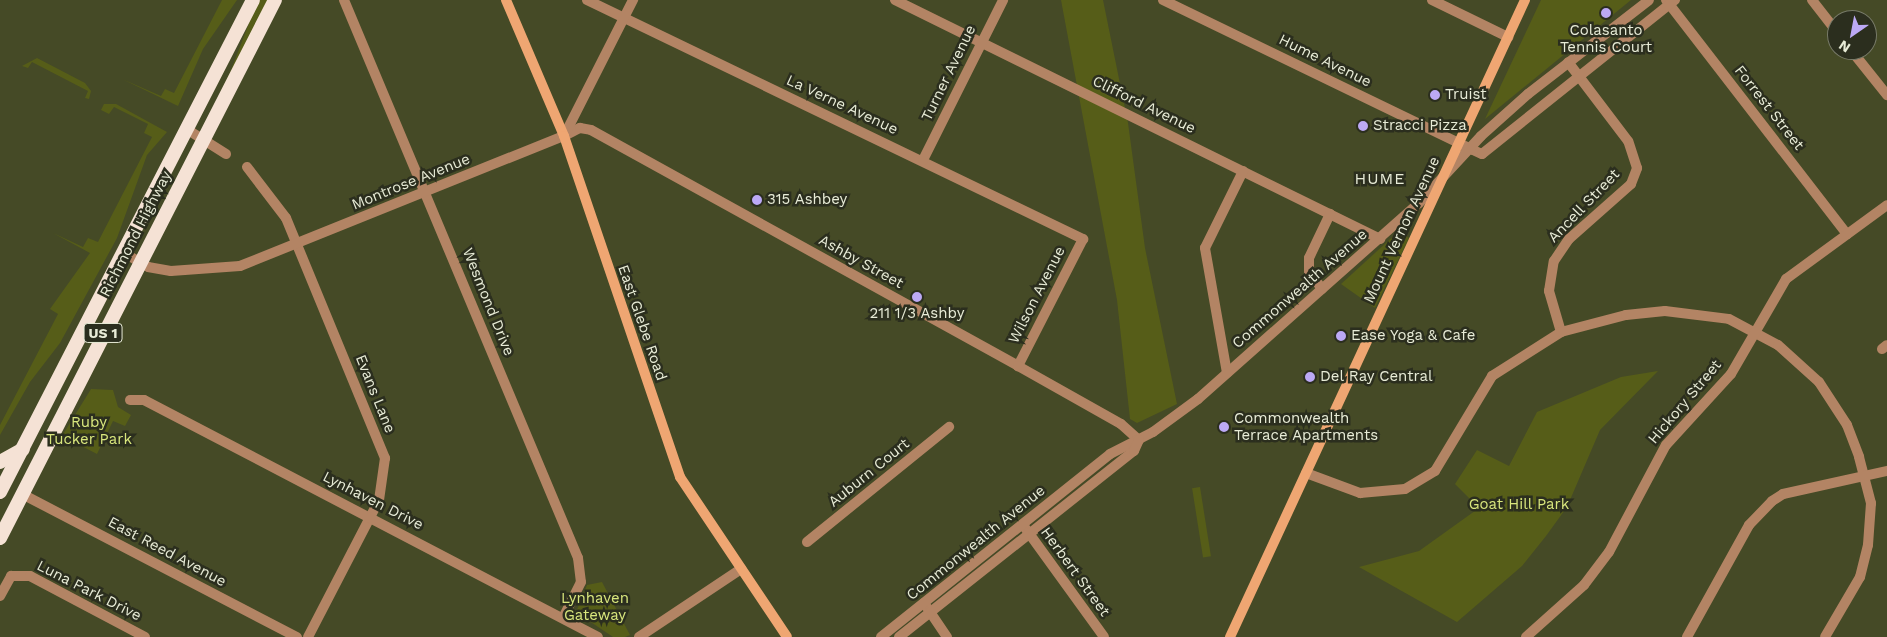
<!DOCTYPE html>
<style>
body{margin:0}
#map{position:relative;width:1887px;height:637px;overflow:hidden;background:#454a26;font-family:"Work Sans",sans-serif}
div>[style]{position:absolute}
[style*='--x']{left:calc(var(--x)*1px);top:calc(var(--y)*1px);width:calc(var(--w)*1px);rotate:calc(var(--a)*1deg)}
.green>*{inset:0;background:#565d18;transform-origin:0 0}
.minor>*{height:10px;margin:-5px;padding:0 5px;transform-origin:5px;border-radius:5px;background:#b38464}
.tertiary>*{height:10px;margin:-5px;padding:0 5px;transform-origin:5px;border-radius:5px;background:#b38464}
.secondary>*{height:10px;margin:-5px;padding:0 5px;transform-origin:5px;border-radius:5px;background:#efa672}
.trunk>*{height:14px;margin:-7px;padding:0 7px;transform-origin:7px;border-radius:7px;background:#f5e2d5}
.dots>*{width:14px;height:14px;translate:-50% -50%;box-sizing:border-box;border:2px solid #2b2e1e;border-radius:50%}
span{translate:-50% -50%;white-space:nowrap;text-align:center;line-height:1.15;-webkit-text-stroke:5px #2b2e1e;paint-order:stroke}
.shield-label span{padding:1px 4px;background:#2b2e1e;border:1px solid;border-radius:4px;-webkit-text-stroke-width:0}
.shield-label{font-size:14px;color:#e8ecd7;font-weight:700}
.poi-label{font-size:15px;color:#e8ecd7}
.left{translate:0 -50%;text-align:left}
.street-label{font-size:15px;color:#e8ecd7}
.park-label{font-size:15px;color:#d9e77d}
.neighbourhood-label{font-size:16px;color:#e8ecd7;letter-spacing:1px}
.north{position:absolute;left:1827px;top:10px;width:50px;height:50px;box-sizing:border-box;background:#2b2e1e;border:1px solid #777a68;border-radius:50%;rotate:213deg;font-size:14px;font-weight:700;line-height:20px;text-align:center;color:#e8ecd7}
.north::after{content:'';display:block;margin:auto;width:18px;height:22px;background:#bca9f5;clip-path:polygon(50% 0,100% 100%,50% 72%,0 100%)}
</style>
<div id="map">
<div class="green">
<i style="clip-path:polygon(222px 0,237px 0,203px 49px,178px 106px,122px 79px,161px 96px,165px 89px,174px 93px)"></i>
<i style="clip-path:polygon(258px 0,269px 0,218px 97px,231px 70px)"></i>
<i style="clip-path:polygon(1061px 0,1103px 0,1128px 123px,1145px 248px,1177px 404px,1137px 423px,1130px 419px,1117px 300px)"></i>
<i style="clip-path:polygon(1541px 0,1631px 0,1485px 119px)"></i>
<i style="clip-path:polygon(37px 58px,85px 83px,91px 91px,89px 99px,85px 98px,88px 91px,32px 62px,28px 68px,22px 66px)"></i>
<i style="clip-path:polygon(104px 104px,116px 104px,167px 132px,147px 155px,117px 238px,60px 343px,30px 382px,0 435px,0 425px,58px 314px,50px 309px,90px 253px,53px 233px,83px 247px,88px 238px,98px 242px,152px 137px,144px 133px,148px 124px,114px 107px,109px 114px,101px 110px)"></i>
<i style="clip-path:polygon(1399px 231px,1409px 238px,1375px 308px,1341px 284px)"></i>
<i style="clip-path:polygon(1658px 371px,1600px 430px,1567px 507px,1546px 536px,1522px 566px,1457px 622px,1359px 567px,1419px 551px,1479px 508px,1455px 484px,1477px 450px,1509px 466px,1537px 412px,1621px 377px)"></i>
<i style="clip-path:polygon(91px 389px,113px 390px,118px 407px,131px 415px,125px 426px,113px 421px,97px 454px,62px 436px)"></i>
<i style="left:1200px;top:487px;width:70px;height:8px;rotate:81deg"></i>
<i style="clip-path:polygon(602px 582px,630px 635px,625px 637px,613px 637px,576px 612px,587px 585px)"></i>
</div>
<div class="minor">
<i style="--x:344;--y:0;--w:605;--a:67.25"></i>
<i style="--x:578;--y:558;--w:24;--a:83"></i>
<i style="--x:581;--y:582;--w:40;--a:116.6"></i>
<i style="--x:587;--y:0;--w:551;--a:25.73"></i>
<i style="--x:1083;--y:239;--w:143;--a:117.1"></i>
<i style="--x:895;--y:0;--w:541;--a:26.23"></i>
<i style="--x:1163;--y:0;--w:344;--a:25.8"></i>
<i style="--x:1432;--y:0;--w:85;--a:26"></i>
<i style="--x:1666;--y:0;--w:296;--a:52.3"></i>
<i style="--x:1812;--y:0;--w:41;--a:52"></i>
<i style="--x:1851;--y:50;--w:58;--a:51.3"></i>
<i style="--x:188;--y:130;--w:45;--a:32.3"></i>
<i style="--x:564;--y:136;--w:18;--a:-27"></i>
<i style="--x:580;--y:128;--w:11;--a:10"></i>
<i style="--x:591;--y:130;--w:488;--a:28.9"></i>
<i style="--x:1018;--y:366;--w:118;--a:29.4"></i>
<i style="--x:1121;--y:424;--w:24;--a:42"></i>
<i style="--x:923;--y:160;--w:179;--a:-63.4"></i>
<i style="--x:247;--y:167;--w:64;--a:52.6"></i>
<i style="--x:286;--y:218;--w:260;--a:67.6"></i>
<i style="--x:385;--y:458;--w:42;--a:98.1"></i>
<i style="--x:379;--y:500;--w:154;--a:117.4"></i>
<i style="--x:124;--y:253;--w:28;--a:30"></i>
<i style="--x:148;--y:267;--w:23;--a:10"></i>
<i style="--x:171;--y:271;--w:69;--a:-4.1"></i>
<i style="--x:240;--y:266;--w:349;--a:-21.9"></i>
<i style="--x:564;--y:136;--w:153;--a:-63.1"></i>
<i style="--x:1322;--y:289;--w:22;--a:-126"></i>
<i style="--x:1309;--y:271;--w:13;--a:-90"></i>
<i style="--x:1309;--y:258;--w:49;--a:-64.5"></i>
<i style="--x:1561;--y:332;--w:43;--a:-106.3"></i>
<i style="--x:1549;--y:291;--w:30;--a:-81"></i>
<i style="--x:1554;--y:261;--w:27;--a:-56"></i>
<i style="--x:1569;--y:239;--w:83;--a:-41.6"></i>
<i style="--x:1631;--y:184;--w:17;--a:-69"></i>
<i style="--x:1637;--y:168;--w:28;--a:-108"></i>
<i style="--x:1628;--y:141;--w:99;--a:-127.2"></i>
<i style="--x:1882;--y:349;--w:6;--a:-39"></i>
<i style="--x:1227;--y:373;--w:127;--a:-100"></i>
<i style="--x:1205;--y:248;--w:86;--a:-63.7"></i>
<i style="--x:130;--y:400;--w:14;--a:0"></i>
<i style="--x:144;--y:400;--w:512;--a:27.57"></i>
<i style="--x:1306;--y:473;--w:58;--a:20.3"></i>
<i style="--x:1360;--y:493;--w:45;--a:-5.1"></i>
<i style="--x:1405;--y:489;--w:35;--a:-31"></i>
<i style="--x:1435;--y:471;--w:111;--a:-59"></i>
<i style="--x:1492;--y:376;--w:82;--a:-32.5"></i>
<i style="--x:1561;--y:332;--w:67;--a:-14.7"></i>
<i style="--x:1626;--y:315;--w:39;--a:-6"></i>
<i style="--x:1665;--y:311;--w:64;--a:7.1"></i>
<i style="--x:1729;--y:319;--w:55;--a:28"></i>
<i style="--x:1778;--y:345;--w:55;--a:42.1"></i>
<i style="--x:1819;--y:382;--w:51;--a:56.9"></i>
<i style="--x:1847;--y:425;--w:34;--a:69"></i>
<i style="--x:1859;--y:457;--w:48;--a:75.4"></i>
<i style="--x:1871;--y:503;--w:42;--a:94.1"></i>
<i style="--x:1868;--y:545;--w:33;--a:104"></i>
<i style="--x:1860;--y:577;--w:69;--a:120.3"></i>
<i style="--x:1023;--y:525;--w:138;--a:54.1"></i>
<i style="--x:807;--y:542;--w:183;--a:-39"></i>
<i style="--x:0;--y:596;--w:23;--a:-61"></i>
<i style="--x:11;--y:576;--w:19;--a:0"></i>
<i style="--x:30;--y:576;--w:130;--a:27.9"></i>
<i style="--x:924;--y:603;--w:41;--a:55.9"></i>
<i style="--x:639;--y:637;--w:123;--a:-33.7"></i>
<i style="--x:1526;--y:637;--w:78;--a:-41.9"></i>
<i style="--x:1584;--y:585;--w:41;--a:-52.9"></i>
<i style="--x:1609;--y:552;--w:121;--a:-62"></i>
<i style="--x:1666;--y:445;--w:96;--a:-47.5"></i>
<i style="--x:1731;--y:374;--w:110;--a:-59.9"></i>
<i style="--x:1786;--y:279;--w:125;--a:-36.2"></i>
<i style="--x:1687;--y:637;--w:128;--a:-61"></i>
<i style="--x:1749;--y:525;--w:33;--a:-46"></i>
<i style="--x:1772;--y:501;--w:13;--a:-32"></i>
<i style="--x:1783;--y:494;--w:107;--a:-12.5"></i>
</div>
<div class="tertiary">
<i style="--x:1473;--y:150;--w:10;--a:24"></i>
<i style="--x:1482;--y:154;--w:247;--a:-38.6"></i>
<i style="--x:22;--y:494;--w:310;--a:27.5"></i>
<i style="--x:881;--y:637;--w:293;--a:-38.6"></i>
<i style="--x:1110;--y:454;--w:48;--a:-27.1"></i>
<i style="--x:1153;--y:432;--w:56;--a:-36.3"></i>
<i style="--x:1198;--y:399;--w:295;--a:-41.6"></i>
<i style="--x:1419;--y:203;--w:91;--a:-47.2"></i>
<i style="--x:1481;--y:136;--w:63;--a:-41.8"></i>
<i style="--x:1528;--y:94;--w:153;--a:-37.8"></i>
<i style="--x:899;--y:637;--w:300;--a:-38.4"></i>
<i style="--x:1134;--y:451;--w:12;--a:-66"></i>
</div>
<div class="secondary">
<i style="--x:506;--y:0;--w:148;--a:66.9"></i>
<i style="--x:564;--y:136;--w:360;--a:71.2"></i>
<i style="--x:680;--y:477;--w:192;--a:56.2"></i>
<i style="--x:1230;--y:637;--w:702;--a:-65.15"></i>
</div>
<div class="trunk">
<i style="--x:0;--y:462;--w:26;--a:-29"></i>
<i style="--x:0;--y:492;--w:553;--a:-62.79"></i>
<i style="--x:0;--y:538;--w:604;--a:-62.93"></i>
</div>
<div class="dots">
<i style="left:1606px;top:13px;background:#bca9f5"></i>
<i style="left:1435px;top:95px;background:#bca9f5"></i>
<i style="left:1363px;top:126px;background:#bca9f5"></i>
<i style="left:757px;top:200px;background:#bca9f5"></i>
<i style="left:917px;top:297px;background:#bca9f5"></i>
<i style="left:1341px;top:336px;background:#bca9f5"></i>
<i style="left:1310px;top:377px;background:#bca9f5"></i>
<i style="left:1224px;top:427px;background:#bca9f5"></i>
</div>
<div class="shield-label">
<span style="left:103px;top:333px">US 1</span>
</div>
<div class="poi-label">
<span style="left:1606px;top:39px">Colasanto<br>Tennis Court</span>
<span class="left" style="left:1445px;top:95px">Truist</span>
<span class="left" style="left:1373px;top:126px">Stracci Pizza</span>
<span class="left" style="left:767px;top:200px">315 Ashbey</span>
<span style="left:917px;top:314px">211 1/3 Ashby</span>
<span class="left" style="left:1351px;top:336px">Ease Yoga &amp; Cafe</span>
<span class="left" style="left:1320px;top:377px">Del Ray Central</span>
<span class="left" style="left:1234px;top:427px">Commonwealth<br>Terrace Apartments</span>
</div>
<div class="street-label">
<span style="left:1325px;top:61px;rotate:26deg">Hume Avenue</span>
<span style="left:949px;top:73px;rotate:-64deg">Turner Avenue</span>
<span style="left:842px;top:105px;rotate:25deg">La Verne Avenue</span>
<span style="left:1144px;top:105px;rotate:26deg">Clifford Avenue</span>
<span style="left:1769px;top:108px;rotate:52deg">Forrest Street</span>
<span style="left:411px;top:182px;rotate:-22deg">Montrose Avenue</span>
<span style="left:1584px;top:206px;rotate:-46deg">Ancell Street</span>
<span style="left:1402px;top:230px;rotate:-65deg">Mount Vernon Avenue</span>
<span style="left:136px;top:234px;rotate:-63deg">Richmond Highway</span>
<span style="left:861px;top:262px;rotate:29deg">Ashby Street</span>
<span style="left:1300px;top:289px;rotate:-41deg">Commonwealth Avenue</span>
<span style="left:1037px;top:295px;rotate:-63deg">Wilson Avenue</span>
<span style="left:488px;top:302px;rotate:68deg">Wesmond Drive</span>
<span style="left:642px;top:323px;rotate:71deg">East Glebe Road</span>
<span style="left:375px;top:394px;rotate:68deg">Evans Lane</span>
<span style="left:1685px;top:402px;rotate:-50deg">Hickory Street</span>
<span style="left:869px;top:473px;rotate:-39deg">Auburn Court</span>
<span style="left:373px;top:501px;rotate:27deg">Lynhaven Drive</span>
<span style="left:976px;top:543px;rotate:-39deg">Commonwealth Avenue</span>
<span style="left:167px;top:552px;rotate:28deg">East Reed Avenue</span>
<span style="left:1075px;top:572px;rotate:54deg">Herbert Street</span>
<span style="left:89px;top:591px;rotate:27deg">Luna Park Drive</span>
</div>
<div class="park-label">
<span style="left:89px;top:431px">Ruby<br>Tucker Park</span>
<span style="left:1519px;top:505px">Goat Hill Park</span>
<span style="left:595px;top:607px">Lynhaven<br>Gateway</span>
</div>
<div class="neighbourhood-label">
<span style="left:1380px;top:179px">HUME</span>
</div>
<div class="north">N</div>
</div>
